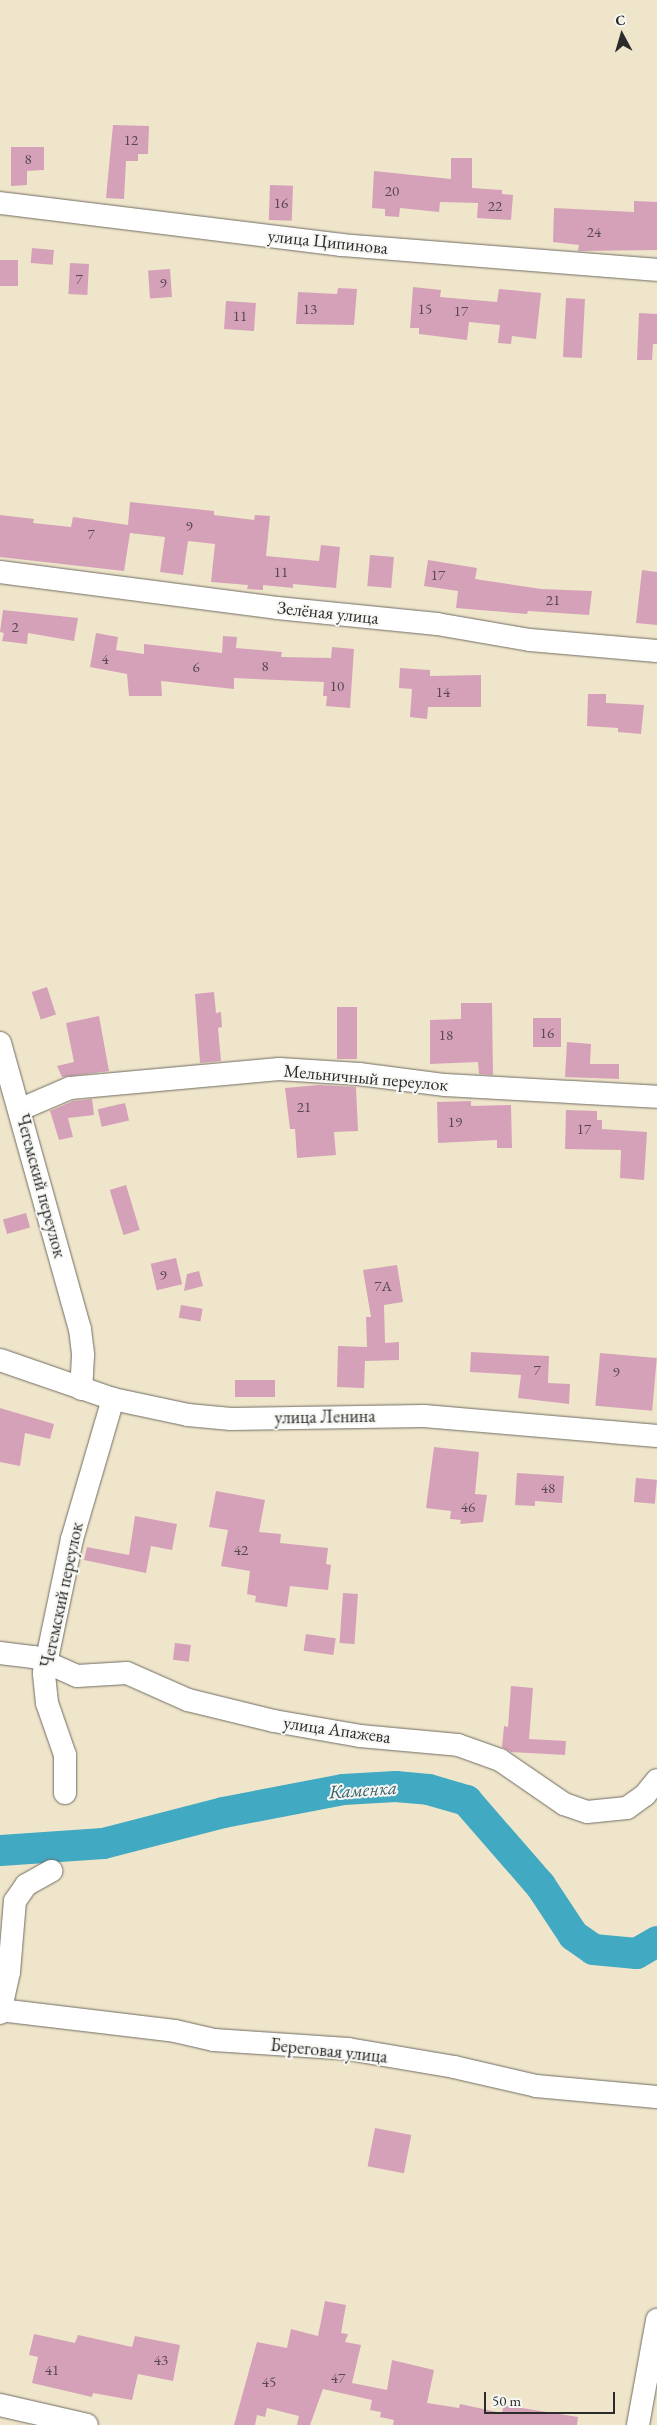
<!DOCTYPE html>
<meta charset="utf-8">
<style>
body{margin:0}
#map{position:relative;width:657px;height:2425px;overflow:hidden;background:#efe5ca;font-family:"EB Garamond",serif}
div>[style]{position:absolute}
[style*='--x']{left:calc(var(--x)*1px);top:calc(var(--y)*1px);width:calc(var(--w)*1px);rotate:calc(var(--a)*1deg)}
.river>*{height:31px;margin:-15.5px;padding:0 15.5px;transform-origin:15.5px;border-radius:15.5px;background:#41a9c1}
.building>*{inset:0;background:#d5a1b9;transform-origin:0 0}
.roads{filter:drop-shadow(0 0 1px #706c63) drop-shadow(0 0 1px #706c63)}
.minor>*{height:22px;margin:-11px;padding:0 11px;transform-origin:11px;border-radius:11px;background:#fff}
span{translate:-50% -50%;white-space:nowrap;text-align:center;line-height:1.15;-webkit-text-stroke:4px #f6f6f2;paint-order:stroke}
.number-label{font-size:15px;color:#56484e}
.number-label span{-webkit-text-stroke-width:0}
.street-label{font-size:18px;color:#2b2b2b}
.water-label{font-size:19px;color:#345d67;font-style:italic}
.north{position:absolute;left:597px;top:10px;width:50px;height:50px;-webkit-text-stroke:4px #f6f6f2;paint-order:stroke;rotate:354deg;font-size:14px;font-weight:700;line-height:20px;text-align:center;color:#2b2b2b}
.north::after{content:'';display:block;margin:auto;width:18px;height:22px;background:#2b2b2b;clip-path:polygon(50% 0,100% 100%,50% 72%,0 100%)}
.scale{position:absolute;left:484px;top:2392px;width:131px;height:22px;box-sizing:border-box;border:2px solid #2b2b2b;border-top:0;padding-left:6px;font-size:15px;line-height:18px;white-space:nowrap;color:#2b2b2b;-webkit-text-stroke:4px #f6f6f2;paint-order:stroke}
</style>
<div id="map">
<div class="river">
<i style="--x:0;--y:1850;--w:103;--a:-3.9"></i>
<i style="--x:103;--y:1843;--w:124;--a:-14.5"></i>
<i style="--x:223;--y:1812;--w:122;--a:-10.9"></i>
<i style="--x:343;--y:1789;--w:52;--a:-3.3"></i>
<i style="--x:395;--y:1786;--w:33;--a:5"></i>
<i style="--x:428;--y:1789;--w:40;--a:16"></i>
<i style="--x:466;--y:1800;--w:113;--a:49"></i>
<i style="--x:540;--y:1885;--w:60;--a:56.6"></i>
<i style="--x:573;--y:1935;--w:24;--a:35"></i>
<i style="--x:593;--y:1949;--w:43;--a:5.3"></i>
<i style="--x:636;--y:1953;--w:24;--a:-30"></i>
</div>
<div class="building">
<i style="clip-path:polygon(113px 125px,149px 126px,148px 154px,138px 154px,138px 161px,126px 161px,124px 199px,106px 198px)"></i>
<i style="clip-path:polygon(11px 147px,44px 147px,44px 170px,27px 171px,27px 185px,11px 186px)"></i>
<i style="clip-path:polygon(451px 158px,472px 158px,472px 188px,502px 190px,502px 194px,513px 195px,511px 220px,477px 218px,478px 203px,440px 202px,439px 212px,400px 208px,399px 217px,385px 216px,385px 209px,372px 208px,374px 171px,451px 179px)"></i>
<i style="left:270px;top:185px;width:23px;height:35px;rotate:2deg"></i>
<i style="clip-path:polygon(634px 201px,657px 202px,657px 250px,578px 251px,579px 245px,553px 242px,554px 208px,634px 212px)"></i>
<i style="left:32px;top:248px;width:22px;height:15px;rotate:5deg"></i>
<i style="left:0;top:260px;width:18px;height:26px"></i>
<i style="left:70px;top:263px;width:19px;height:31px;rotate:3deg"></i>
<i style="left:170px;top:269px;width:28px;height:22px;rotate:86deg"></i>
<i style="clip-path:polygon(413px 287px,441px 290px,440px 297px,497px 302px,499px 289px,541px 293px,536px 339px,512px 336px,511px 344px,498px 343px,500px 325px,469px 322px,467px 340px,419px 334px,419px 328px,410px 328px)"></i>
<i style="clip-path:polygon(338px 288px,357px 289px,354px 325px,296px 324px,298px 292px,337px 294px)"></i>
<i style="left:566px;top:298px;width:19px;height:59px;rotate:3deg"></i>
<i style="left:226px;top:301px;width:30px;height:28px;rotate:4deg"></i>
<i style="clip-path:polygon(639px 313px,657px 314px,657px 344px,653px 344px,652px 360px,637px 360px)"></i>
<i style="clip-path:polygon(130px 502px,214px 511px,214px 515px,254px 520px,255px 515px,270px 516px,266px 556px,319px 561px,321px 545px,340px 547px,336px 588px,293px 584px,293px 588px,263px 585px,263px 590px,247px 589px,248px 585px,211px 582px,215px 544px,188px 541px,183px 575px,160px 572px,165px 537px,130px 533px,124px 571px,0 557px,0 515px,34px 519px,33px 523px,71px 527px,73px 517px,128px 525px)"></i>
<i style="left:370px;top:555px;width:24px;height:31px;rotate:5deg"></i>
<i style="clip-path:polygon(428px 560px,477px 568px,475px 579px,541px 589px,592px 591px,589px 615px,528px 611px,527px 614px,456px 608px,458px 591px,424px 586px)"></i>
<i style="clip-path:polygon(642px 570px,657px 572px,657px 625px,636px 623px)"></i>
<i style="clip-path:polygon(3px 610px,78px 618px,74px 641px,28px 633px,27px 644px,2px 641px,4px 633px,0 632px)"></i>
<i style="clip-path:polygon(96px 633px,118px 637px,116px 650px,144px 654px,144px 644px,222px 653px,223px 636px,237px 637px,236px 648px,282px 652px,281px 657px,331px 658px,332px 647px,354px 649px,350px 708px,326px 706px,327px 696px,323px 696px,324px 682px,234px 678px,234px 689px,161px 681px,162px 696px,129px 696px,127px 674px,90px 667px)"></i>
<i style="clip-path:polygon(400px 668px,430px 670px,430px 676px,481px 675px,481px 707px,428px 707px,427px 719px,410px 717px,412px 689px,399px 688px)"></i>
<i style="clip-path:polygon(588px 694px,606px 694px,606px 703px,644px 705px,641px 734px,618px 732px,618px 728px,587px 726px)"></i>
<i style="left:47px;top:987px;width:29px;height:16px;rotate:72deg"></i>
<i style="clip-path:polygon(214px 992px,216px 1013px,221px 1012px,222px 1027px,218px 1028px,221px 1061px,200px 1063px,195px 994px)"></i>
<i style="clip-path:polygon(461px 1003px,492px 1003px,493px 1075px,479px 1074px,478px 1062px,430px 1064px,430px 1020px,461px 1019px)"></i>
<i style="left:337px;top:1007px;width:20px;height:52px"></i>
<i style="clip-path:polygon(99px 1016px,109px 1071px,62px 1077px,57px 1066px,74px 1062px,66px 1023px)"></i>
<i style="left:533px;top:1018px;width:28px;height:29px"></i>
<i style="clip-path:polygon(567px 1042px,591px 1044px,590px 1064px,619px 1064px,619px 1079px,565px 1077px)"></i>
<i style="clip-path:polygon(319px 1085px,356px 1087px,358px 1131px,334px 1132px,336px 1155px,297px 1158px,295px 1129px,290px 1129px,285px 1088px)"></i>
<i style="clip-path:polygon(92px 1099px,94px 1115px,68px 1118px,73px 1137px,59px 1140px,50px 1111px,73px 1101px)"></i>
<i style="clip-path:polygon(471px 1101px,471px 1106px,511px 1105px,512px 1148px,497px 1148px,497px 1140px,438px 1143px,437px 1102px)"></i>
<i style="left:125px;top:1103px;width:18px;height:28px;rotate:77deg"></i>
<i style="clip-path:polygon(566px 1110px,597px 1111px,597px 1120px,602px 1120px,602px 1129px,647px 1132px,644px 1180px,620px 1178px,621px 1150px,565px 1149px)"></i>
<i style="left:126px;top:1185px;width:47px;height:17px;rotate:73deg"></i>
<i style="left:26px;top:1213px;width:15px;height:24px;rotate:74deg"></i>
<i style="left:176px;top:1258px;width:27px;height:26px;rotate:77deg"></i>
<i style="clip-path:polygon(397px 1265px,403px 1302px,384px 1305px,385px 1343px,399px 1342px,399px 1360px,365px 1361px,364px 1388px,337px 1387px,338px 1346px,367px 1347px,366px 1317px,371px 1317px,363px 1270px)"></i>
<i style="clip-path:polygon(199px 1271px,203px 1286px,184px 1291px,187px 1274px)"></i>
<i style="left:181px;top:1305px;width:22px;height:13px;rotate:10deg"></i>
<i style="clip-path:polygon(471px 1352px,549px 1356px,548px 1383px,570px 1384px,569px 1404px,518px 1398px,521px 1375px,470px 1372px)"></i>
<i style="left:600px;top:1353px;width:57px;height:53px;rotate:5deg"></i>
<i style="left:275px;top:1380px;width:17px;height:40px;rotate:90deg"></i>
<i style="clip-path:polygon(0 1408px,54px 1424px,50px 1439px,25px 1433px,20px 1466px,0 1462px)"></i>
<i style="clip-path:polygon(434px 1447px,479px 1452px,475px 1494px,487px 1495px,483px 1522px,460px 1524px,461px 1520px,450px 1519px,451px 1511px,426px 1508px)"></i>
<i style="clip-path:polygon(517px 1473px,564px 1476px,562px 1503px,535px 1501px,535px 1506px,515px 1505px)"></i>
<i style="left:636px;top:1478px;width:21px;height:24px;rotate:5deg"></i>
<i style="clip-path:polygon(216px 1491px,265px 1500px,259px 1532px,281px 1534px,280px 1543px,328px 1548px,326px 1564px,331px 1565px,328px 1590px,290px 1586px,287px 1607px,255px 1602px,256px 1596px,247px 1594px,250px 1571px,221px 1566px,228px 1530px,209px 1527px)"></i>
<i style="clip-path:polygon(135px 1516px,177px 1524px,172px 1550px,151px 1546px,146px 1573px,84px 1560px,87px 1547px,129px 1555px)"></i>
<i style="left:343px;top:1593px;width:15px;height:50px;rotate:4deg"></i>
<i style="left:306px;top:1634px;width:30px;height:17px;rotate:8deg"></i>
<i style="left:175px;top:1643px;width:16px;height:17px;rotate:7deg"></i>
<i style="clip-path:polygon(511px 1686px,533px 1688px,529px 1739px,566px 1741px,565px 1755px,511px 1752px,502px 1747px,504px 1726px,508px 1727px)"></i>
<i style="left:375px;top:2128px;width:37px;height:39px;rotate:11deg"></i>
<i style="clip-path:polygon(325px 2301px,346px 2305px,341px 2333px,348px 2334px,345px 2342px,361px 2345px,352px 2383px,387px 2390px,392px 2360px,434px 2370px,427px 2403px,459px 2408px,460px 2404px,502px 2413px,504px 2405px,578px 2417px,577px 2425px,393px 2425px,394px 2420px,380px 2417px,381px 2412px,370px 2410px,372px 2400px,323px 2389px,310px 2425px,297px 2425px,299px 2416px,267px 2408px,265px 2417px,257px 2415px,255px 2425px,234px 2425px,257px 2342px,287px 2348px,291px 2329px,318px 2336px)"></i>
<i style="clip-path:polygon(34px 2334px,75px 2343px,78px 2335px,132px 2347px,135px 2336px,180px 2345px,173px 2381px,138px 2374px,132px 2400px,93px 2393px,92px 2397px,32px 2383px,38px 2357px,29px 2355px)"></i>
</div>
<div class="roads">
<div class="minor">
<i style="--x:0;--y:203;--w:344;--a:7"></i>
<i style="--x:341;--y:245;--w:317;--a:4.5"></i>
<i style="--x:0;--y:572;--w:279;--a:7.4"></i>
<i style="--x:277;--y:608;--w:161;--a:5.7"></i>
<i style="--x:437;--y:624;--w:94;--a:9.8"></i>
<i style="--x:530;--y:640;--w:127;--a:5"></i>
<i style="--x:0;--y:1043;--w:297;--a:74.4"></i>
<i style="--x:80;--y:1329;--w:26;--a:83"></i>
<i style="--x:83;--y:1355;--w:34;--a:93"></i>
<i style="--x:21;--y:1109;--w:53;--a:-23.2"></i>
<i style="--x:70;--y:1088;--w:210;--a:-5.2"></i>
<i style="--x:279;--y:1069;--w:80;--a:3.6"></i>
<i style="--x:359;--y:1074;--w:87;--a:7.3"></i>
<i style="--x:445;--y:1085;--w:212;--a:3.2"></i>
<i style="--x:0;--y:1360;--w:120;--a:19"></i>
<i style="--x:113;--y:1399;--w:77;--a:12"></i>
<i style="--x:188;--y:1415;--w:43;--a:5.3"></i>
<i style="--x:231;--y:1419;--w:193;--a:-0.9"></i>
<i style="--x:424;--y:1416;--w:234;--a:4.9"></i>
<i style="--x:0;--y:1653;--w:34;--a:7"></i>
<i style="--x:34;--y:1657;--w:47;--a:23.8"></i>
<i style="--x:77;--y:1676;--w:50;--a:-3.4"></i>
<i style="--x:127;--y:1673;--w:67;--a:23.9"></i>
<i style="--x:188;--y:1700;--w:89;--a:13.7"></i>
<i style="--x:274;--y:1721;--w:87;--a:9.9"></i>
<i style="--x:360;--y:1736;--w:98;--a:5.2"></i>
<i style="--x:458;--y:1745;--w:45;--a:19.7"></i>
<i style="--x:500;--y:1760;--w:78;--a:34.5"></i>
<i style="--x:564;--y:1804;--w:24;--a:19"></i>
<i style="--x:587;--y:1812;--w:40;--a:-5.7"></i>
<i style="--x:627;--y:1808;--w:22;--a:-36"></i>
<i style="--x:645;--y:1795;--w:19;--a:-51"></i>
<i style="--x:65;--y:1793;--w:38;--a:-90"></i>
<i style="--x:65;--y:1755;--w:55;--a:-109.1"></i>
<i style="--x:47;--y:1703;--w:30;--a:-96"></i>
<i style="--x:44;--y:1673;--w:137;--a:-78.2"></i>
<i style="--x:72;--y:1539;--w:146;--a:-73.7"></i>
<i style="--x:0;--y:2010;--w:176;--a:6.8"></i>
<i style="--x:175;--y:2031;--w:40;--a:13"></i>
<i style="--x:214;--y:2040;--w:134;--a:3.8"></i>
<i style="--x:348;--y:2049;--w:108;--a:9.6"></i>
<i style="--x:454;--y:2067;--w:84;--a:13"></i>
<i style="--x:536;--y:2086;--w:121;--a:5.2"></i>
<i style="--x:0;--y:2013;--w:42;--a:-77.6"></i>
<i style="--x:9;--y:1972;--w:71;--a:-85.2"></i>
<i style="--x:15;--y:1901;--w:19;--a:-55"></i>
<i style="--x:26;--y:1885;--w:29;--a:-29"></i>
<i style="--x:0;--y:2405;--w:89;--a:12.9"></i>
<i style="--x:638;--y:2425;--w:107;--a:-79.7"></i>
</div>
</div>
<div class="number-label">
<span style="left:131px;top:140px">12</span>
<span style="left:28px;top:159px">8</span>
<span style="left:392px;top:191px">20</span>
<span style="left:281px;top:203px">16</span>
<span style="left:495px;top:206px">22</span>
<span style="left:594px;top:232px">24</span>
<span style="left:79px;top:279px">7</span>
<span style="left:163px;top:283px">9</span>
<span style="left:310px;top:309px">13</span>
<span style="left:425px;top:309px">15</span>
<span style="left:461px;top:311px">17</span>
<span style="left:240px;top:316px">11</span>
<span style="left:189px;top:526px">9</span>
<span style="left:91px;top:534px">7</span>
<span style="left:281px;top:572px">11</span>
<span style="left:438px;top:575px">17</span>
<span style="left:553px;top:600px">21</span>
<span style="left:15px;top:627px">2</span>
<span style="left:105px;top:659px">4</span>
<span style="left:265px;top:666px">8</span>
<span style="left:196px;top:667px">6</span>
<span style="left:337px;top:686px">10</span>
<span style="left:443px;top:692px">14</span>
<span style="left:547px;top:1033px">16</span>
<span style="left:446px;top:1035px">18</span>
<span style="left:304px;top:1107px">21</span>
<span style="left:455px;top:1122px">19</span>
<span style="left:584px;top:1129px">17</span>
<span style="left:163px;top:1275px">9</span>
<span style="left:383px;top:1286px">7А</span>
<span style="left:537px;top:1370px">7</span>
<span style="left:616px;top:1372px">9</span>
<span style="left:548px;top:1488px">48</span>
<span style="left:468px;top:1507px">46</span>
<span style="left:241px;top:1550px">42</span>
<span style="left:161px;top:2360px">43</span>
<span style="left:52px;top:2370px">41</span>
<span style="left:338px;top:2378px">47</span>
<span style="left:269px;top:2382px">45</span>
</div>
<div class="street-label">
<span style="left:328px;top:242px;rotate:6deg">улица Ципинова</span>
<span style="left:328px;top:613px;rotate:6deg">Зелёная улица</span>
<span style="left:366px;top:1078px;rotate:5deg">Мельничный переулок</span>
<span style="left:41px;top:1186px;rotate:75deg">Чегемский переулок</span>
<span style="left:325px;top:1417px;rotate:-1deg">улица Ленина</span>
<span style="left:62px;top:1595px;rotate:-78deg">Чегемский переулок</span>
<span style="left:337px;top:1730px;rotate:8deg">улица Апажева</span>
<span style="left:329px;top:2051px;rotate:6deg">Береговая улица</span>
</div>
<div class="water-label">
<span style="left:363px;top:1790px;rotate:-4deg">Каменка</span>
</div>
<div class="north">С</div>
<div class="scale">50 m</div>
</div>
